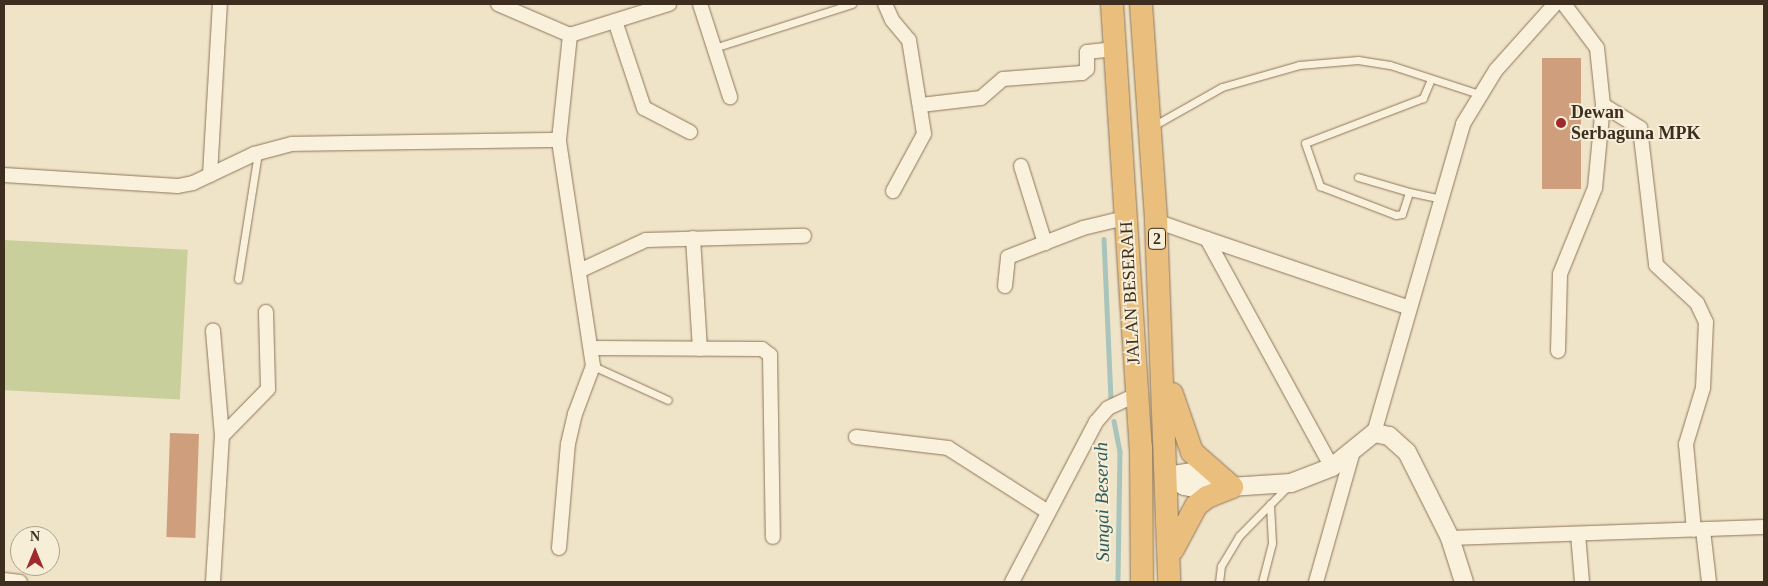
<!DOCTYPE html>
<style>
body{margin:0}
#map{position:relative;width:1768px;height:586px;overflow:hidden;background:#f0e4c8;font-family:Georgia,serif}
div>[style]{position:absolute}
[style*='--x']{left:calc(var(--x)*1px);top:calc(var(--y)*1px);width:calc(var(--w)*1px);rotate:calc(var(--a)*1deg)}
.green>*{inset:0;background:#c9cf9b;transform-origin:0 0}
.stream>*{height:4.5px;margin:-2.25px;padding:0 2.25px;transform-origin:2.25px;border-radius:2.25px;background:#a9c4bc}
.building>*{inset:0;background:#cf9f7d;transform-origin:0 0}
.roads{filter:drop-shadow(0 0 1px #8d765c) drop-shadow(0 0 1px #8d765c)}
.service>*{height:7px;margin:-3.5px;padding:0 3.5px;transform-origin:3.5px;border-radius:3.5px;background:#faf1dc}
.minor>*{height:14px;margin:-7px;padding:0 7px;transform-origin:7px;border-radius:7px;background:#faf1dc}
.tertiary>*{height:18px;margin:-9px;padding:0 9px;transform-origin:9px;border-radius:9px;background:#faf1dc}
.trunk>*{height:22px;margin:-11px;padding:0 11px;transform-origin:11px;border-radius:11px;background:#eabe7c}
.dots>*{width:14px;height:14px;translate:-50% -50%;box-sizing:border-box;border:2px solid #f7eed8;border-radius:50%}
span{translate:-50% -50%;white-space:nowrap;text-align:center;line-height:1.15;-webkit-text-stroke:4px #f7eed8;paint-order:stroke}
.shield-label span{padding:1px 4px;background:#f7eed8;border:1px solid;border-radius:4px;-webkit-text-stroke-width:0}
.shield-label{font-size:16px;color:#3d2e20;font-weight:700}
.poi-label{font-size:18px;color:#3d2e20;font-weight:700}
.left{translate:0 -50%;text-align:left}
.street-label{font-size:18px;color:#3d2e20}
.water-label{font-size:19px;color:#2f5d5a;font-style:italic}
.frame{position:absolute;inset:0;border:5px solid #3d2e20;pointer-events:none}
.north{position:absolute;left:10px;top:526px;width:50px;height:50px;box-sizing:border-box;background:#f7eed8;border:1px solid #ada18e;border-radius:50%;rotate:0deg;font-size:14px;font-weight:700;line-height:20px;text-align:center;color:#3d2e20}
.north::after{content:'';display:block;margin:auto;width:18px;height:22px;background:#9e2a2b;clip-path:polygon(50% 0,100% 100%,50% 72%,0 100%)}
</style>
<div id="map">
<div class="green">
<i style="left:4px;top:240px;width:184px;height:150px;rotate:3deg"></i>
</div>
<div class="stream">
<i style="--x:1104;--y:239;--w:158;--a:87.5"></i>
<i style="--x:1114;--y:421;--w:31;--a:79"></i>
<i style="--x:1120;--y:451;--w:131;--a:90.9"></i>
</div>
<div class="building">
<i style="left:1542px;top:58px;width:39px;height:131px"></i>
<i style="left:170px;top:433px;width:29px;height:104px;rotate:2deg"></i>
</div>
<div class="roads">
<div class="service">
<i style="--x:714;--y:48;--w:145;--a:-17.7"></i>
<i style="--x:1431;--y:79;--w:21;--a:113"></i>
<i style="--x:1423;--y:98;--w:126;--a:159.1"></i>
<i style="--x:1305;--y:143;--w:46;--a:70.8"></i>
<i style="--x:1320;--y:186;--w:81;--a:20.9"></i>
<i style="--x:1396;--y:215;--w:6;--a:-9"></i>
<i style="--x:1402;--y:214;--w:23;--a:-72"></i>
<i style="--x:1409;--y:192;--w:33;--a:12"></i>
<i style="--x:1153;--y:126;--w:79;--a:-29.5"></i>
<i style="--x:1222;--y:87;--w:80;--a:-15.9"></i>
<i style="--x:1299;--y:65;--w:59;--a:-4.8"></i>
<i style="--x:1358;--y:60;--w:32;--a:9"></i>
<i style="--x:1390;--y:65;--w:94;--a:18"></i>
<i style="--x:1358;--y:177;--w:53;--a:16.4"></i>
<i style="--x:238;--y:279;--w:128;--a:-81"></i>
<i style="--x:593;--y:366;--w:82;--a:24.4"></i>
<i style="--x:1219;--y:582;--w:16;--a:-83"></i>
<i style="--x:1221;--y:566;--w:35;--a:-59"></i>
<i style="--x:1239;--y:536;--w:69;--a:-45.6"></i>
<i style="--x:1262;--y:582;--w:40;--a:-75.6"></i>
<i style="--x:1272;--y:543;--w:39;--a:-93"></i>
</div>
<div class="minor">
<i style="--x:498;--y:4;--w:78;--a:23.3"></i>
<i style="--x:700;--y:4;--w:98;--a:72.1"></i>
<i style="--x:885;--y:4;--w:17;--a:66"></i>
<i style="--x:892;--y:20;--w:26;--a:50"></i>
<i style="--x:909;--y:40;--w:95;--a:80.9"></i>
<i style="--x:924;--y:134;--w:65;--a:118.5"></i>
<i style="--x:615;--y:21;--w:92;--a:71.6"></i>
<i style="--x:644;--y:108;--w:52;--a:27.6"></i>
<i style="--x:570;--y:35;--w:104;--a:-17.4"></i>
<i style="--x:921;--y:105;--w:60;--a:-6.7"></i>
<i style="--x:981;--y:98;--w:29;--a:-41"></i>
<i style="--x:1003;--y:79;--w:79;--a:-4.3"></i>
<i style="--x:1082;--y:73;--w:6;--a:-39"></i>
<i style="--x:1087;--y:69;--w:17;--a:-90"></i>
<i style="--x:1087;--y:52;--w:28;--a:-6"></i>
<i style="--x:1603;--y:105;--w:44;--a:31.9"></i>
<i style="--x:1640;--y:128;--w:138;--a:83.3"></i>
<i style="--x:1656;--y:265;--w:56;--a:42.8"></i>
<i style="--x:1697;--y:303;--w:21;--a:65"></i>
<i style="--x:1706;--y:322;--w:66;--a:92.6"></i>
<i style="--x:1703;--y:388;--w:59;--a:106.9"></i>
<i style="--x:1686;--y:444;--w:86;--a:84.7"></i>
<i style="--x:1021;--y:166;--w:81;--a:72.7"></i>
<i style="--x:4;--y:175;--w:174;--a:3.6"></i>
<i style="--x:178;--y:186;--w:15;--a:-11"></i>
<i style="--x:193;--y:183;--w:68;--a:-25.4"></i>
<i style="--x:254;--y:154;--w:39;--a:-15"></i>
<i style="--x:292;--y:144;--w:267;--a:-0.9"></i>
<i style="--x:210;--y:175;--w:171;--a:-86.7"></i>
<i style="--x:1156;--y:221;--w:54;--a:19.4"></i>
<i style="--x:1207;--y:239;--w:260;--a:61.3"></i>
<i style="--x:693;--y:238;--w:111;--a:86.4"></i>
<i style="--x:1207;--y:239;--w:214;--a:18.8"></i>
<i style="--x:579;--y:271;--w:74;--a:-24.8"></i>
<i style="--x:646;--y:240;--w:158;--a:-1.5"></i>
<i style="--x:1005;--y:286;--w:29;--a:-84"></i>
<i style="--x:1008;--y:257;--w:80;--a:-21.1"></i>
<i style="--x:1083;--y:228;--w:43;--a:-13.4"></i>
<i style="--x:591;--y:348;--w:171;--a:0.3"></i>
<i style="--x:762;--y:349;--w:10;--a:37"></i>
<i style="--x:770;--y:355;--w:182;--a:89.1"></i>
<i style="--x:1558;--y:351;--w:77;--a:-88.5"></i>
<i style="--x:1560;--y:274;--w:93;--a:-67.9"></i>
<i style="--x:1595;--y:188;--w:83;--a:-84.5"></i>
<i style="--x:1603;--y:105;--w:57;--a:-96"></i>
<i style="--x:1597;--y:48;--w:55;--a:-126.9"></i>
<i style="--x:1374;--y:433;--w:322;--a:-73.9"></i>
<i style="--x:1463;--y:124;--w:63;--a:-58.6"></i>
<i style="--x:1496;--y:70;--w:89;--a:-48.2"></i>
<i style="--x:222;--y:436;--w:66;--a:-45.6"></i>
<i style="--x:268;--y:389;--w:77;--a:-91.5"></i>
<i style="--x:856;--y:437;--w:93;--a:6.8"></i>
<i style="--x:948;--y:448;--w:119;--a:32.6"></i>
<i style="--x:1703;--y:530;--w:52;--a:83.4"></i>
<i style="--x:1578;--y:534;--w:48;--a:85.2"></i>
<i style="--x:1450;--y:538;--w:314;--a:-2"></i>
<i style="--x:559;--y:548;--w:104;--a:-85.1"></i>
<i style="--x:568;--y:444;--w:31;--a:-77"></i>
<i style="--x:575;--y:414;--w:51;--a:-69.4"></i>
<i style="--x:593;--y:366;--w:229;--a:-98.6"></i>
<i style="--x:559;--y:140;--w:106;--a:-84"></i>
<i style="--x:4;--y:580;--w:16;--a:7"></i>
<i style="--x:213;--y:582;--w:146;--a:-86.5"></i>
<i style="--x:222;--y:436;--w:106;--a:-94.9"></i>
<i style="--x:1012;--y:582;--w:181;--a:-62.3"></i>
<i style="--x:1096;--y:422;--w:18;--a:-49"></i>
<i style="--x:1108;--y:408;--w:31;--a:-25"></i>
<i style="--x:1316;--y:582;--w:136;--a:-74.2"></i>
</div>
<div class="tertiary">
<i style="--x:1167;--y:476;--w:20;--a:30"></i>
<i style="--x:1184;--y:486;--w:15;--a:11"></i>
<i style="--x:1199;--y:489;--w:92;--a:-3.7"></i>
<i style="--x:1291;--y:483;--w:44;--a:-21.3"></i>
<i style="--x:1332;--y:467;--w:54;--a:-39"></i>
<i style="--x:1374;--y:433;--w:15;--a:11"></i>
<i style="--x:1389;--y:436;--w:24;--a:42"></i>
<i style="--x:1407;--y:452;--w:96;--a:63.4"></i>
<i style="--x:1450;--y:538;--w:46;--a:72.3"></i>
<i style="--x:1167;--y:476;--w:26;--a:-9"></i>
<i style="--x:1193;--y:472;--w:30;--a:20"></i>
</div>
<div class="trunk">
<i style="--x:1112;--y:4;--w:444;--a:86.3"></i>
<i style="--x:1141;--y:447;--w:135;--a:89.6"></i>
<i style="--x:1141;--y:4;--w:218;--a:86"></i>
<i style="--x:1156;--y:221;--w:361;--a:87.9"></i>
<i style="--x:1172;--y:394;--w:61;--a:71"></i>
<i style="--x:1192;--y:452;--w:53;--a:41.2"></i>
<i style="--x:1232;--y:487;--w:27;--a:158"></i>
<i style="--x:1207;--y:497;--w:14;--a:141"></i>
<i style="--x:1196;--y:506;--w:49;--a:118.1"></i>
</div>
</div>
<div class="dots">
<i style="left:1561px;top:123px;background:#9e2a2b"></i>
</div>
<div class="shield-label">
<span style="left:1157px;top:239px">2</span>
</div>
<div class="poi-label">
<span class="left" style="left:1571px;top:123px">Dewan<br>Serbaguna MPK</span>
</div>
<div class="street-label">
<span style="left:1130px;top:293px;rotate:-93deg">JALAN BESERAH</span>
</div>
<div class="water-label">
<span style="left:1102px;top:502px;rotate:-91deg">Sungai Beserah</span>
</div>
<div class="frame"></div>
<div class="north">N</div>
</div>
